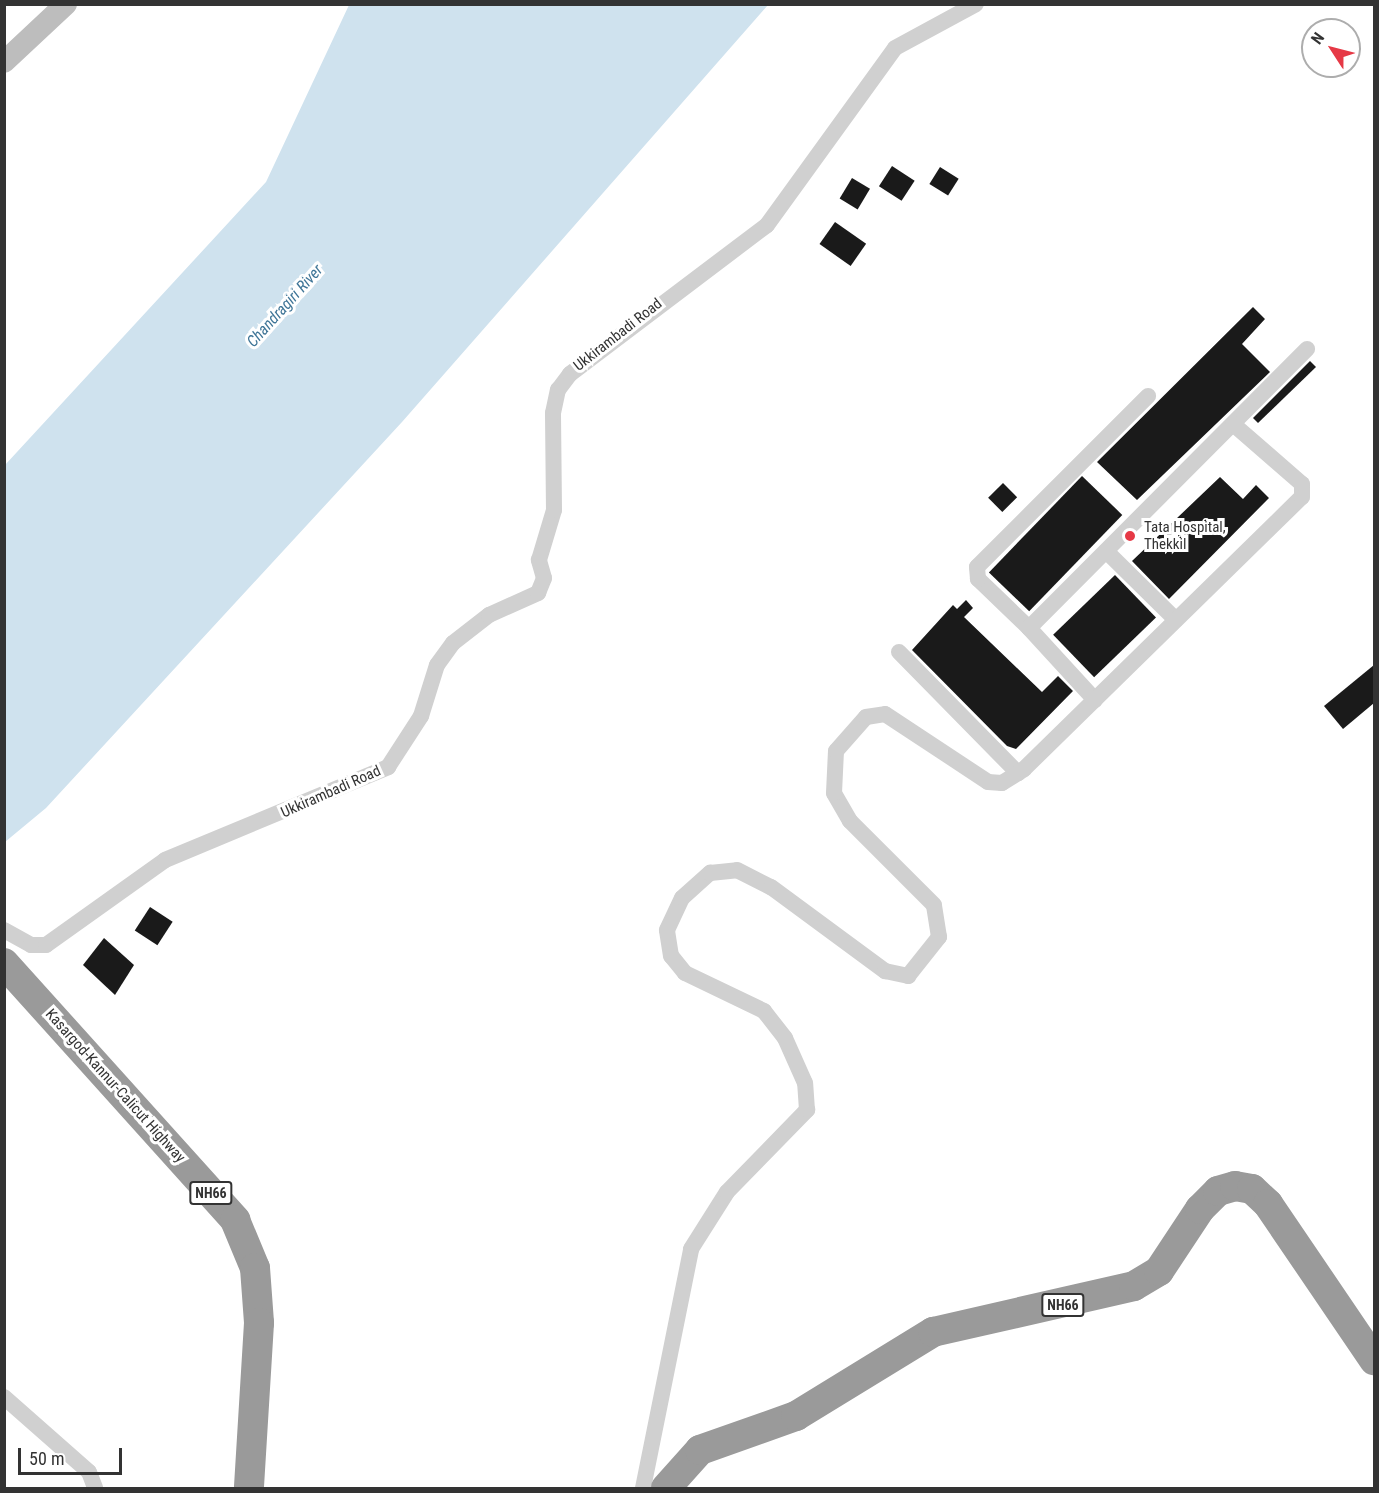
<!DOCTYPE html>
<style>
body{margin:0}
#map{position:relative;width:1379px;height:1493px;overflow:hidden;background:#fff;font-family:"Roboto Condensed",sans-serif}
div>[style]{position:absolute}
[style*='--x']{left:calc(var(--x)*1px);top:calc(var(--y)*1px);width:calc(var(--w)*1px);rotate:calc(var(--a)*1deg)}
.water>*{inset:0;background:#cfe2ee}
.building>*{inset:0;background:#1a1a1a;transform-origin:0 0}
.street>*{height:16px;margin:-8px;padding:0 8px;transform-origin:8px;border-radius:8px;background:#d0d0d0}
.secondary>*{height:22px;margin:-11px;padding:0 11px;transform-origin:11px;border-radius:11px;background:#bdbdbd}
.highway>*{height:30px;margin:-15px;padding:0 15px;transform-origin:15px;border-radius:15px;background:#9a9a9a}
.dots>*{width:16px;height:16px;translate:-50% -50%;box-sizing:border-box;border:3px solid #fff;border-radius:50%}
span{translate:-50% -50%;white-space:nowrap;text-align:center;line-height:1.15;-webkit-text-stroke:6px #fff;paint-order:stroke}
.shield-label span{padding:2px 4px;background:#fff;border:2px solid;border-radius:4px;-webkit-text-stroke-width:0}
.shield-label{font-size:14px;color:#333;font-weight:700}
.street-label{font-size:15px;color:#333}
.poi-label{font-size:15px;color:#333}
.left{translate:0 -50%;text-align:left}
.water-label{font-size:16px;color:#3f7597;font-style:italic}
.frame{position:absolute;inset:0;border:6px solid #333;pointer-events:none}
.north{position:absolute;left:1301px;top:18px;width:60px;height:60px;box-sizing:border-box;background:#fff;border:2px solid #adadad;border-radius:50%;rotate:306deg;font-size:16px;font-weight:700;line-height:24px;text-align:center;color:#333}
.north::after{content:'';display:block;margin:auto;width:21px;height:27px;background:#e63946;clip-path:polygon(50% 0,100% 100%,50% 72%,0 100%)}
.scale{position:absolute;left:18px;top:1448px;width:104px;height:27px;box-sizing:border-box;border:3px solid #333;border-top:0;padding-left:8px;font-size:18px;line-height:21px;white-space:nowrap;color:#333;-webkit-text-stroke:4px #fff;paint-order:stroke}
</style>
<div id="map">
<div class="water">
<i style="clip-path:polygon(349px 5px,768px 5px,402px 422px,46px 808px,5px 842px,5px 465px,266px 182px)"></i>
</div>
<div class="building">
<i style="left:892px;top:166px;width:27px;height:24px;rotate:33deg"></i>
<i style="left:940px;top:167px;width:22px;height:20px;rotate:32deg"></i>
<i style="left:852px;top:178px;width:21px;height:24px;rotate:31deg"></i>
<i style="left:835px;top:222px;width:38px;height:27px;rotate:35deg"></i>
<i style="clip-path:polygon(1253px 307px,1265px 319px,1242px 344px,1270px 372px,1137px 500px,1097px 462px)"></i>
<i style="clip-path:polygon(1310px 361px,1316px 367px,1258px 423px,1253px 418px)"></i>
<i style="left:1082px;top:476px;width:56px;height:134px;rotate:44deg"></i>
<i style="clip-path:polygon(1220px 477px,1243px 499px,1256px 485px,1269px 498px,1169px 599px,1132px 561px)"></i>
<i style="left:1003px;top:483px;width:20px;height:21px;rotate:45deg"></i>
<i style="left:1115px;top:575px;width:59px;height:86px;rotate:46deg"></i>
<i style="clip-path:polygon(966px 600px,973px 608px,964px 617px,1042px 692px,1058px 676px,1073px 691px,1016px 749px,1007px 746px,912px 650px,953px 605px,957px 609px)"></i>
<i style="clip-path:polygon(1374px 665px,1374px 703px,1343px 729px,1324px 706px)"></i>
<i style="left:150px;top:907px;width:27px;height:28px;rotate:33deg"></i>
<i style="clip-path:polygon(104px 938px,134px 965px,115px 995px,83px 965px)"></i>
</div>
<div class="street">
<i style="--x:1106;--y:551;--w:98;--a:44.6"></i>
<i style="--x:1029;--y:628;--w:71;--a:-136.1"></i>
<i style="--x:978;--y:579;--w:12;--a:-95"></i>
<i style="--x:977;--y:567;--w:242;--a:-45"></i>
<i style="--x:899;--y:652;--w:170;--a:45.5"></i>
<i style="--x:1095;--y:700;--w:98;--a:-132.5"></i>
<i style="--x:1029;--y:628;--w:394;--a:-45.1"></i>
<i style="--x:4;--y:930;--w:31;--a:29"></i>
<i style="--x:31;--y:945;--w:15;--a:0"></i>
<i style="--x:46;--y:945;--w:146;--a:-35.5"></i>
<i style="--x:165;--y:860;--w:242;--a:-22.6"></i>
<i style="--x:388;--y:767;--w:61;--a:-57.1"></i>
<i style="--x:421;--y:716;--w:53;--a:-72.6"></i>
<i style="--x:437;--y:665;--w:27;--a:-54"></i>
<i style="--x:453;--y:643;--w:46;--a:-37.9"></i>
<i style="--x:489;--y:615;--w:54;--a:-24.2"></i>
<i style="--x:538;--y:593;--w:16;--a:-68"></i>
<i style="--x:544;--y:578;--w:19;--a:-106"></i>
<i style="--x:539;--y:560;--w:52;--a:-73.3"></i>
<i style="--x:554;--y:510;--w:97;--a:-90.6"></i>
<i style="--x:553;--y:413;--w:24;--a:-78"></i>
<i style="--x:558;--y:390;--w:20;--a:-53"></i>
<i style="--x:570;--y:374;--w:247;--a:-37.1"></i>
<i style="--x:767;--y:225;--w:218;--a:-54.1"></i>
<i style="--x:895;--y:48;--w:92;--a:-28.5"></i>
<i style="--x:4;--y:1397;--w:113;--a:41.4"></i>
<i style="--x:89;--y:1472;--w:17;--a:69"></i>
<i style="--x:643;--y:1488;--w:244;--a:-78.6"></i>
<i style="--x:691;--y:1249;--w:67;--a:-57.7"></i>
<i style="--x:727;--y:1192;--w:115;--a:-45.7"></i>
<i style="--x:807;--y:1110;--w:27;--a:-94"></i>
<i style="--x:805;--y:1083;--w:49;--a:-114"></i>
<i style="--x:785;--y:1038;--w:34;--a:-128"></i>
<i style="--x:764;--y:1011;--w:88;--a:-154.3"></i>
<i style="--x:685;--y:973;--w:22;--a:-129"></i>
<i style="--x:671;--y:956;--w:26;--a:-99"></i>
<i style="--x:667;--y:930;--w:35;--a:-65"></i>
<i style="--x:682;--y:898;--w:38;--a:-42"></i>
<i style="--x:710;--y:873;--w:27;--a:-6"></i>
<i style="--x:737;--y:870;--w:38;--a:27"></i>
<i style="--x:771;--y:887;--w:142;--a:36.4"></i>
<i style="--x:885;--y:971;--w:24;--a:12"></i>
<i style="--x:908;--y:976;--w:50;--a:-51.5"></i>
<i style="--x:939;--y:937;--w:32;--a:-99"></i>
<i style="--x:934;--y:905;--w:119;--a:-135"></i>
<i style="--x:850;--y:821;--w:32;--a:-120"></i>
<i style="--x:834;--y:793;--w:42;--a:-87.3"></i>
<i style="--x:836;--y:751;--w:45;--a:-48.6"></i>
<i style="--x:866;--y:717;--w:19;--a:-9"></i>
<i style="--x:885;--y:714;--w:123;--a:33.4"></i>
<i style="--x:988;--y:782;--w:14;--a:4"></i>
<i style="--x:1002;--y:783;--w:26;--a:-32"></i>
<i style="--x:1024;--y:769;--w:389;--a:-44.4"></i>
<i style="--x:1302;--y:497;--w:13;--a:-90"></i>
<i style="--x:1302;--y:484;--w:91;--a:-139"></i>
</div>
<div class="secondary">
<i style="--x:4;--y:62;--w:85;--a:-43.1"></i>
</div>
<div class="highway">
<i style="--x:4;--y:963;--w:346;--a:48"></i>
<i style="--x:235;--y:1220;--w:52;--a:67.4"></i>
<i style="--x:255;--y:1268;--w:55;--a:85.8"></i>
<i style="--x:259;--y:1323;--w:165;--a:93.5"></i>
<i style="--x:666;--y:1488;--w:51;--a:-48.2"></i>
<i style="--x:700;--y:1450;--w:102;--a:-19.5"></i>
<i style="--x:796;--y:1416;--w:161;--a:-31.5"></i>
<i style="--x:933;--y:1332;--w:206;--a:-12.9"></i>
<i style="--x:1134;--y:1286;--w:29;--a:-31"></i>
<i style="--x:1159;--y:1271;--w:74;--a:-56.5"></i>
<i style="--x:1200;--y:1209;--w:25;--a:-45"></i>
<i style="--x:1218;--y:1191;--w:18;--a:-16"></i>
<i style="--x:1235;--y:1186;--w:17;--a:10"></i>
<i style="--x:1252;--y:1189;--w:22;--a:43"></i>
<i style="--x:1268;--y:1204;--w:189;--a:55.8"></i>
</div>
<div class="dots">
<i style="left:1130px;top:536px;background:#e63946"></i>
</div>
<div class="shield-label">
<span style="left:211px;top:1193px">NH66</span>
<span style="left:1063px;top:1305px">NH66</span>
</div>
<div class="street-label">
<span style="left:618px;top:335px;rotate:-38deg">Ukkirambadi Road</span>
<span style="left:331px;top:792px;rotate:-24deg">Ukkirambadi Road</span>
<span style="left:115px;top:1086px;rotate:48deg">Kasargod-Kannur-Calicut Highway</span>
</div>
<div class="poi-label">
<span class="left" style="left:1144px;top:536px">Tata Hospital,<br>Thekkil</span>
</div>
<div class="water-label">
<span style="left:285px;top:306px;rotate:-48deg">Chandragiri River</span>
</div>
<div class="frame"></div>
<div class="north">N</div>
<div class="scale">50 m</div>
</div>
